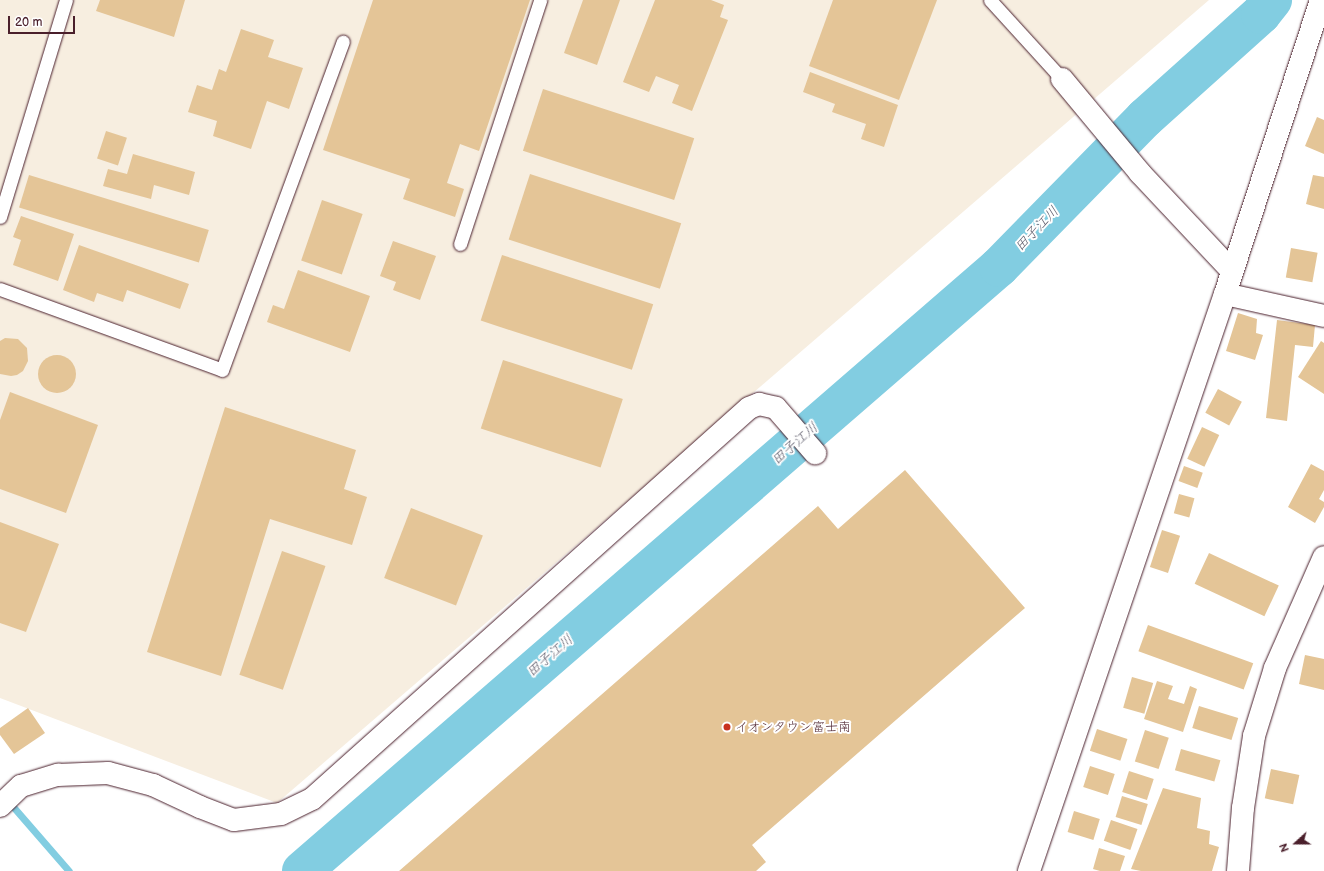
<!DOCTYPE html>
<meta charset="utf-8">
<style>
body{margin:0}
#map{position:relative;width:1324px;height:871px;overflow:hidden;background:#fff;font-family:"Balsamiq Sans","Klee One",sans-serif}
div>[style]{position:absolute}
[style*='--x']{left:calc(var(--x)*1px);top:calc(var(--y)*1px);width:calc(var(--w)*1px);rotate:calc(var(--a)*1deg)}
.built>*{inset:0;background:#f7eee0}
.stream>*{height:7px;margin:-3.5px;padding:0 3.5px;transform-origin:3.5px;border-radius:3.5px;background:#82cde1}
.river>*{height:40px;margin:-20px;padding:0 20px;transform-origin:20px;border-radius:20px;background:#82cde1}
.building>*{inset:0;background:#e4c597;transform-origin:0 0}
.round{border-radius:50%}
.roads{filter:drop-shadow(0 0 1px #4a1f2b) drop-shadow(0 0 1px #4a1f2b)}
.service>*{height:13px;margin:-6.5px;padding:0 6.5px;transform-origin:6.5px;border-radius:6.5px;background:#fff}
.minor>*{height:22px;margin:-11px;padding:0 11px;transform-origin:11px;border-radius:11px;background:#fff}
.tertiary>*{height:22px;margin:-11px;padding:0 11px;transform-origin:11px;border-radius:11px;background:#fff}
.dots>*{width:11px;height:11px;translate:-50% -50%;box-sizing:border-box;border:2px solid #fff;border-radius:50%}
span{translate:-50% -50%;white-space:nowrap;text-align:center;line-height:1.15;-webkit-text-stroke:4px #fff;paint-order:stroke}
.poi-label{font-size:13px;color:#4a1f2b}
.left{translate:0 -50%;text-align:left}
.water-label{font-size:14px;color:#5e5c6b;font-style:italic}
.north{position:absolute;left:1276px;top:823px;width:40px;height:40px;-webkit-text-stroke:3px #fff;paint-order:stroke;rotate:249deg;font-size:11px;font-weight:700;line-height:16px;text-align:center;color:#4a1f2b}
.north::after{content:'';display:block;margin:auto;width:14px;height:18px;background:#4a1f2b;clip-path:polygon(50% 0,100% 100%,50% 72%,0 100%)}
.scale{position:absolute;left:8px;top:16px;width:67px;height:18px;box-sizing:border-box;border:2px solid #4a1f2b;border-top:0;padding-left:5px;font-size:12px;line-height:14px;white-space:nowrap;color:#4a1f2b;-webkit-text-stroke:3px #fff;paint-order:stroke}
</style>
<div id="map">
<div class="built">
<i style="clip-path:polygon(0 0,1209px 0,277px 803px,0 698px)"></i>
</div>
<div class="stream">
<i style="--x:9;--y:802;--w:91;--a:49"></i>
</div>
<div class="river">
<i style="--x:302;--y:871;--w:922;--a:-40.91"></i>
<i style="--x:999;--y:267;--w:209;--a:-45.6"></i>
<i style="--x:1145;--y:118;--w:156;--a:-41.9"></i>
<i style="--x:1261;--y:14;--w:18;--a:-52"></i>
</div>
<div class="building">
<i style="clip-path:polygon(100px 0,185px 0,174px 37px,96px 11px)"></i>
<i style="clip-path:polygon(373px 0,530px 0,479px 151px,460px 144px,447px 183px,464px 189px,455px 217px,403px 199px,410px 179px,323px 150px)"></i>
<i style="clip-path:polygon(583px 0,620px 0,597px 65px,564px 53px)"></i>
<i style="clip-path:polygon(655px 0,711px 0,724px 5px,720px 17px,728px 20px,692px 111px,672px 103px,679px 85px,656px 76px,649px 92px,623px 82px)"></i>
<i style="clip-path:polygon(833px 0,937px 0,899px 100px,809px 66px)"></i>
<i style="clip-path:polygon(241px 29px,274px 40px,268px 57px,303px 68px,289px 109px,267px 101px,251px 149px,213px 136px,217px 121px,188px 112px,197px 85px,212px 90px,219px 69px,226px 72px)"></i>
<i style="clip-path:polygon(810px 72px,898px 105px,884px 147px,861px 139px,866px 124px,832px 112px,835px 104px,803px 92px)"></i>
<i style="left:543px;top:89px;width:159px;height:65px;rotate:18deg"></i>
<i style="clip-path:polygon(1317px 117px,1324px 120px,1324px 154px,1305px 146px)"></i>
<i style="left:106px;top:131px;width:22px;height:29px;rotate:18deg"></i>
<i style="clip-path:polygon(133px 154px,195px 172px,189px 195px,154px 185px,151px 199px,103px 186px,108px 169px,127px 174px)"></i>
<i style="left:530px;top:174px;width:159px;height:69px;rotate:18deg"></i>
<i style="left:29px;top:175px;width:188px;height:34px;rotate:17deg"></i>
<i style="clip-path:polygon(1313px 175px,1324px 177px,1324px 209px,1306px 204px)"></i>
<i style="left:322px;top:200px;width:43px;height:64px;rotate:19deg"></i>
<i style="clip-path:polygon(21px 216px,74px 234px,58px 281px,13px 265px,21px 240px,13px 237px)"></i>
<i style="clip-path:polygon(393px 241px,436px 256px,420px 300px,393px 290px,396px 282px,380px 276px)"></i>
<i style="clip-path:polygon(79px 245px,189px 284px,180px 309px,127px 290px,123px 302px,97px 293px,94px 302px,63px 290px)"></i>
<i style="left:1291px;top:248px;width:27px;height:30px;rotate:10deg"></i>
<i style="left:502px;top:255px;width:159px;height:69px;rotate:18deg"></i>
<i style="clip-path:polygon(298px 270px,370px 296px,350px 352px,267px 322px,273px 305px,284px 309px)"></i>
<i style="clip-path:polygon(1238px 313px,1257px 319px,1256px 333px,1263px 335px,1255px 360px,1226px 351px)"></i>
<i style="clip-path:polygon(1277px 320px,1315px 325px,1313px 347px,1295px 345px,1287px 421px,1266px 418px)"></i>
<i style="clip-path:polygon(5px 338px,18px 339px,27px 348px,28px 361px,23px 371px,17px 375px,11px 376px,0 374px,0 341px)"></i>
<i style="clip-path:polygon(1321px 341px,1324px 343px,1324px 394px,1298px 377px)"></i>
<i class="round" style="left:38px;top:355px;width:38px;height:38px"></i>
<i style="left:503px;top:360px;width:126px;height:72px;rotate:18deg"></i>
<i style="left:1218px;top:389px;width:27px;height:27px;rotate:28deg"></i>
<i style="clip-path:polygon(10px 392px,98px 425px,66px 513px,0 489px,0 420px)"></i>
<i style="clip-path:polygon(225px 407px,356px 450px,344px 489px,367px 497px,352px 545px,270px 519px,221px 676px,147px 652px)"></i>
<i style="left:1202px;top:427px;width:19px;height:35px;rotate:25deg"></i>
<i style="clip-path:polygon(1311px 464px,1324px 471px,1324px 490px,1319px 499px,1324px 502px,1324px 507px,1315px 523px,1288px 507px)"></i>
<i style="left:1184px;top:466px;width:20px;height:16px;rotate:20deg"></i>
<i style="clip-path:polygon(905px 470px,1025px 608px,752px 845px,766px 862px,756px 871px,399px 871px,818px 506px,838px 529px)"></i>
<i style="left:1179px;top:494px;width:16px;height:20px;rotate:15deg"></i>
<i style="left:411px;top:508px;width:77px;height:75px;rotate:21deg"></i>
<i style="clip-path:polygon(0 522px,59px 544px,26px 632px,0 623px)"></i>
<i style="left:1162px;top:530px;width:19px;height:39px;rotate:18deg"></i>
<i style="left:282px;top:551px;width:46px;height:131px;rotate:19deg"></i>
<i style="left:1209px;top:553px;width:77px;height:34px;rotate:25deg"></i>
<i style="left:1148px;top:625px;width:112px;height:28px;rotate:20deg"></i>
<i style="clip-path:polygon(1305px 655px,1324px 659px,1324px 690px,1299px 684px)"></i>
<i style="left:1132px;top:677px;width:22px;height:32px;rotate:16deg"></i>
<i style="clip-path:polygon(1157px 681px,1173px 686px,1168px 699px,1184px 704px,1190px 686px,1197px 689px,1183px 732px,1144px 719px)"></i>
<i style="left:1199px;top:706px;width:41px;height:23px;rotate:17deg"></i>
<i style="clip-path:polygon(28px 708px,45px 733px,14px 754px,0 735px,0 728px)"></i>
<i style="left:1097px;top:729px;width:32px;height:23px;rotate:18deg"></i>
<i style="left:1145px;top:730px;width:25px;height:33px;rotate:18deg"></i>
<i style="left:1181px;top:749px;width:41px;height:22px;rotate:16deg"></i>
<i style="left:1090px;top:766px;width:26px;height:22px;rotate:18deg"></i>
<i style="left:1271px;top:769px;width:29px;height:30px;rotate:12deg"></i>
<i style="left:1129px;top:771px;width:26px;height:22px;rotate:18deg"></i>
<i style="clip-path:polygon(1163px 788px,1201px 798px,1197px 828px,1210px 831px,1209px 844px,1219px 847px,1212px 871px,1141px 871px,1131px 869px)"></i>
<i style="left:1122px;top:796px;width:27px;height:22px;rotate:17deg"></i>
<i style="left:1074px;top:811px;width:27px;height:22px;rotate:17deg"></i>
<i style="left:1111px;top:820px;width:28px;height:22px;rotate:19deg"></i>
<i style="clip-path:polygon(1099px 848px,1125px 856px,1120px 871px,1100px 871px,1093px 869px)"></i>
</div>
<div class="roads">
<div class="service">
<i style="--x:990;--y:0;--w:107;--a:47.7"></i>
<i style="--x:0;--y:217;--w:227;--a:-73.1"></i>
<i style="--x:460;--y:244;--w:257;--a:-71.8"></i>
<i style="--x:0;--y:289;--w:236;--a:20"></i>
<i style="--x:222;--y:370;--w:350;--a:-69.8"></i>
</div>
<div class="minor">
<i style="--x:1062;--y:79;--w:122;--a:50.3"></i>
<i style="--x:1140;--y:173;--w:134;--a:46.8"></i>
<i style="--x:1225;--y:294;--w:101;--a:12.5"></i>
<i style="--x:1029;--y:871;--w:609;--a:-71.24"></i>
<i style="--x:1225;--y:294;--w:309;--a:-71.9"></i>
</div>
<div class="tertiary">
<i style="--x:0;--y:806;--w:29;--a:-44"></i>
<i style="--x:21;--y:786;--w:39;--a:-17"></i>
<i style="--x:58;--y:775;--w:50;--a:-2.3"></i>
<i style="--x:108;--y:773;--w:47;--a:14.9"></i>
<i style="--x:153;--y:785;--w:52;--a:25.1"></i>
<i style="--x:200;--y:807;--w:36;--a:21"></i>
<i style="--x:234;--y:820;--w:47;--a:-7.3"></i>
<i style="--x:281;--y:814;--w:34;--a:-26"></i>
<i style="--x:312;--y:799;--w:586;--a:-41.82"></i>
<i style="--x:749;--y:408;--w:11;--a:-22"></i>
<i style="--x:759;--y:404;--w:17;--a:13"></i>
<i style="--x:776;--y:408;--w:60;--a:49.1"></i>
<i style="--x:1238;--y:871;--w:63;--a:-85.5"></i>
<i style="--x:1243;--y:808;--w:73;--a:-81.3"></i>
<i style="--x:1254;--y:736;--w:71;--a:-72.8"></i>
<i style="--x:1275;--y:668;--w:121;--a:-66.2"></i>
</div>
</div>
<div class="dots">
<i style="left:727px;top:727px;background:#c8321e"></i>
</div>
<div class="poi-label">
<span class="left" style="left:735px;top:727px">イオンタウン富士南</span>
</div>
<div class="water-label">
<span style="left:1037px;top:229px;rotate:-46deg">田子江川</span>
<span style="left:795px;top:444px;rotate:-41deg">田子江川</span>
<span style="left:550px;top:656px;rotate:-41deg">田子江川</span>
</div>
<div class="north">N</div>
<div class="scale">20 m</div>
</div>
